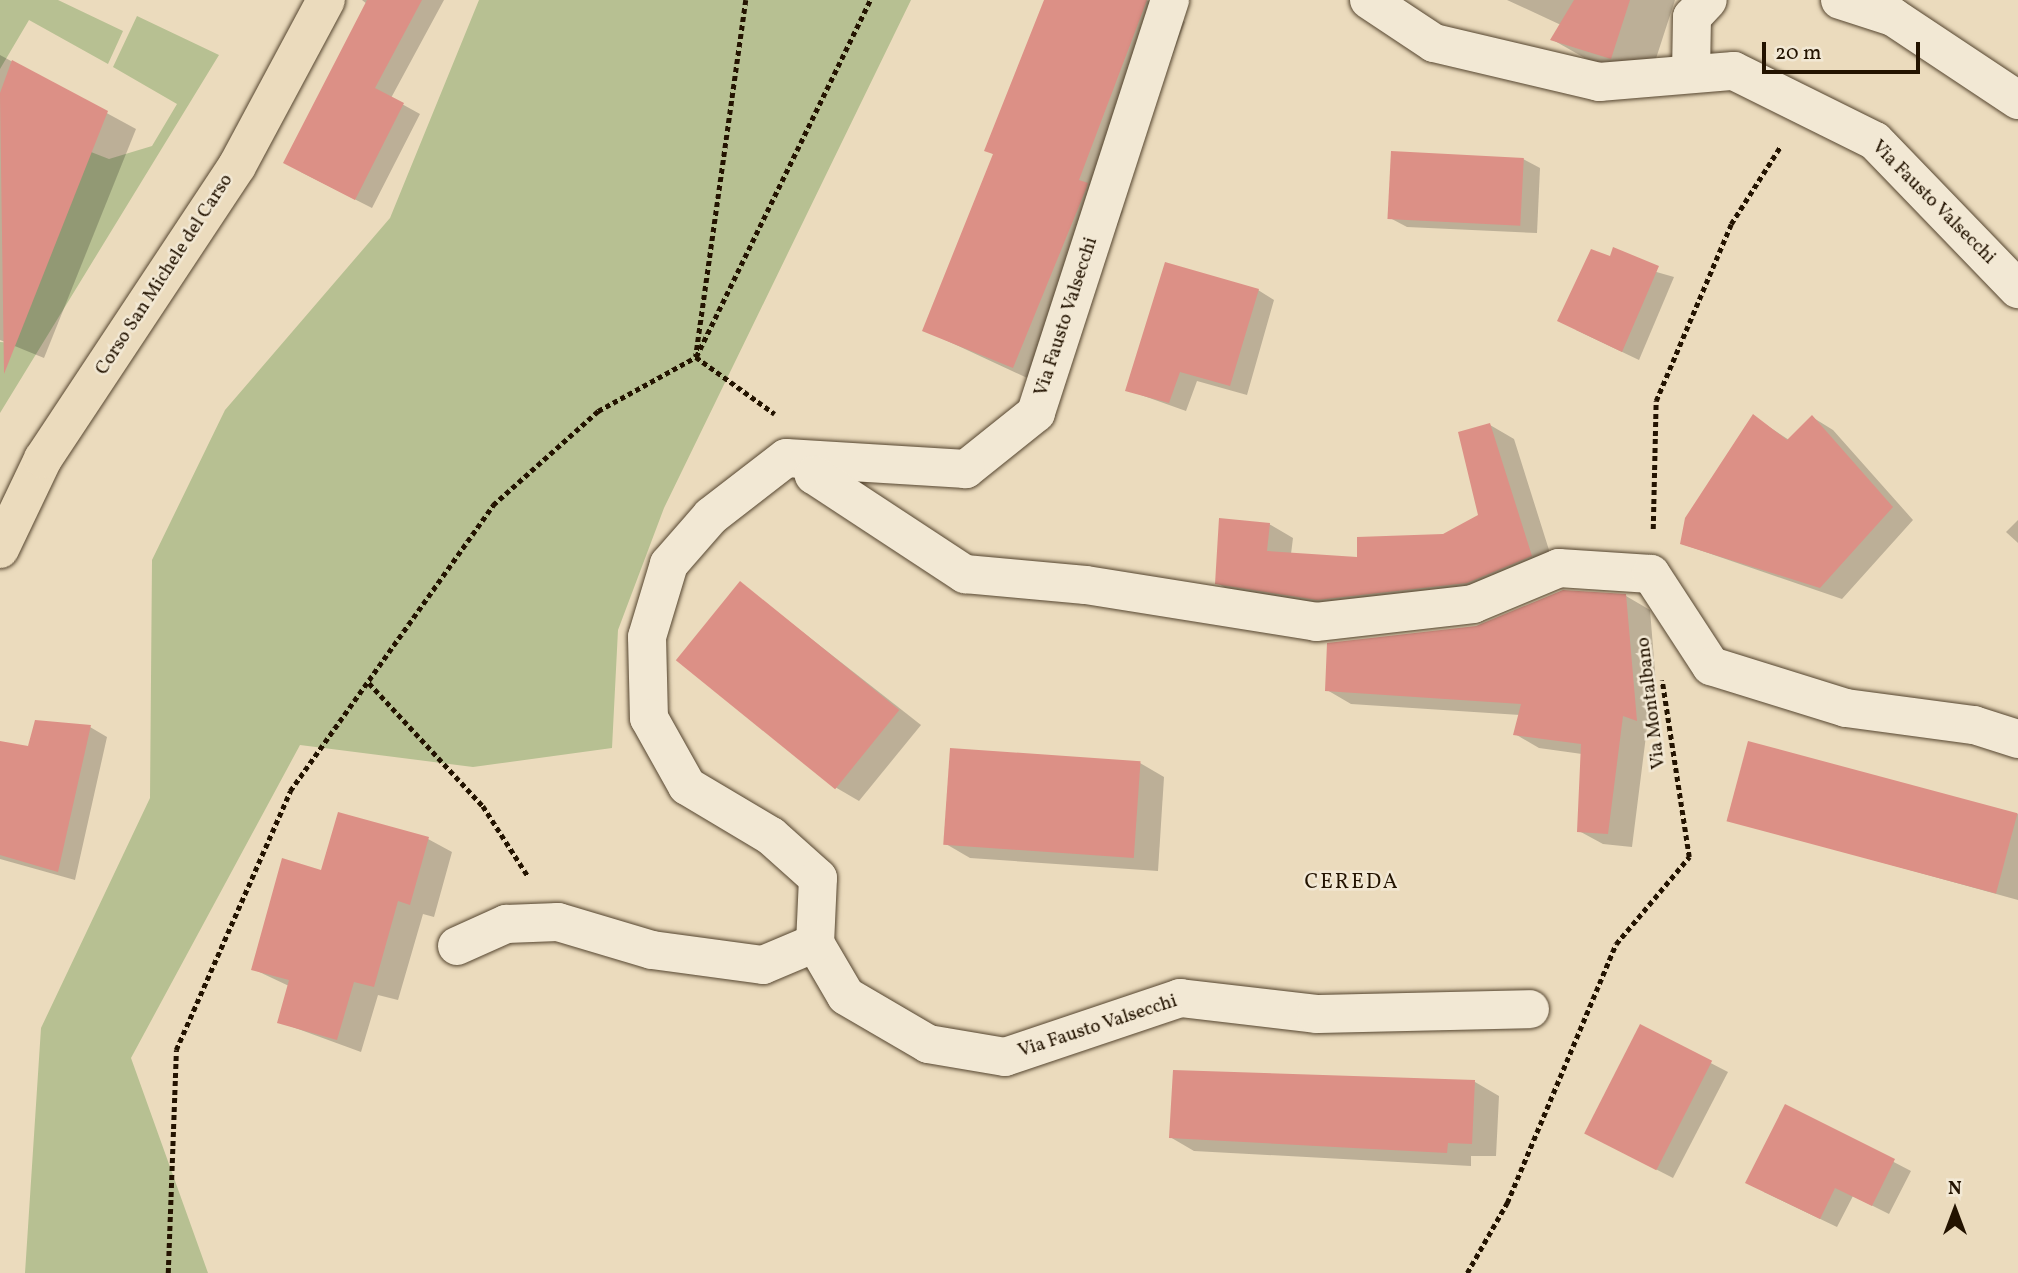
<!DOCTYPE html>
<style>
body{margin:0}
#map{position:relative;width:2018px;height:1273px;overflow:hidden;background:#ebdbbd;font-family:Vollkorn,serif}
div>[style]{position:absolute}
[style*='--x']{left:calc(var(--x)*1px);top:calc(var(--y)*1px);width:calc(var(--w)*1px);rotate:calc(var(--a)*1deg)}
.green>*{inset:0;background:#b7c092}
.shadow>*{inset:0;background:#0003}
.building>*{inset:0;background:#dc9086;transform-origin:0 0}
.path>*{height:4.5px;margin-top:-2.25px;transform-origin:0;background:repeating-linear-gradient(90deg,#231300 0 5px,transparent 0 8.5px)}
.roads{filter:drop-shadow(0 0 2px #55452f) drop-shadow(0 0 2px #55452f)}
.minor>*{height:38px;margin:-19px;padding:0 19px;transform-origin:19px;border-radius:19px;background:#f2e8d4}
.major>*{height:38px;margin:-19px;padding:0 19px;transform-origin:19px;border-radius:19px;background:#ebdbbd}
span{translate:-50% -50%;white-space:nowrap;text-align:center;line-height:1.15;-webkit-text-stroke:5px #f2e8d4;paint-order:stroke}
.street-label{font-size:19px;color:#231300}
.neighbourhood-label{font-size:21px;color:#231300;letter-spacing:2px}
.north{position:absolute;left:1920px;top:1175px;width:70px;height:70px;-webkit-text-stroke:5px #f2e8d4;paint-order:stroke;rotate:0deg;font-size:19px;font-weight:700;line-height:28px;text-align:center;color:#231300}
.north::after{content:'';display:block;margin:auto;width:24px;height:32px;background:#231300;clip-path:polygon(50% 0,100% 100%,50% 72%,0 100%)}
.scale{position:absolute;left:1762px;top:42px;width:158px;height:32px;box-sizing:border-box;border:4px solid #231300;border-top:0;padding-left:9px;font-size:21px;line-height:24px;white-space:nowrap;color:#231300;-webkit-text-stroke:5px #f2e8d4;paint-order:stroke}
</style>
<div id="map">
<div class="green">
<i style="clip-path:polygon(0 0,58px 0,123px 31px,108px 64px,29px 20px,0 69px)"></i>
<i style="clip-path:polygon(479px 0,911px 0,664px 508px,618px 630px,612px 748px,473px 767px,300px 745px,131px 1058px,208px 1273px,25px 1273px,41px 1028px,150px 798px,152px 560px,225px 410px,390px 218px)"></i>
<i style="clip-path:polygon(137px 16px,219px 55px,0 413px,0 342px,15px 343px,91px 152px,109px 159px,152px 146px,177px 104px,113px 67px)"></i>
</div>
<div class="shadow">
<i style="clip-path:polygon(362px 0,444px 0,391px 98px,420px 114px,372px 208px,301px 172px,367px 4px)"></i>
<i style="clip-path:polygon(1046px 0,1147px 0,1185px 22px,1117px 202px,1123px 211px,1051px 389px,924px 330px,995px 155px,986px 150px)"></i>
<i style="clip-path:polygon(1507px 0,1675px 0,1649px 80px,1590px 61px,1553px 40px,1561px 25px)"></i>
<i style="clip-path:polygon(0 55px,136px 129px,44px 358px,0 340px)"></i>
<i style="clip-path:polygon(1523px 159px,1540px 168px,1537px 233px,1407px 227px,1390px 218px)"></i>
<i style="clip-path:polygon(1611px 259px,1674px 277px,1639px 360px,1576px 330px)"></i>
<i style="clip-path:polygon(1258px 290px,1274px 300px,1247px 395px,1197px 381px,1186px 411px,1127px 390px)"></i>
<i style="clip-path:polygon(1754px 417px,1789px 440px,1812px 417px,1833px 430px,1913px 520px,1842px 599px,1682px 544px)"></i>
<i style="clip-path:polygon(1490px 425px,1514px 439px,1555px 569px,1342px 613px,1241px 597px,1217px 583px,1269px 524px,1293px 538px,1291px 554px,1359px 558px,1444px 536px,1480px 516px)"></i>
<i style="clip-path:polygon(2018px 520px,2018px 543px,2006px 532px)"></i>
<i style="clip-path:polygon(740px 583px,921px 725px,859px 801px,835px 787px)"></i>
<i style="clip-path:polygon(1626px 596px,1650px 610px,1660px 733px,1647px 728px,1632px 847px,1603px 844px,1579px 831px,1582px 754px,1539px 748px,1515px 734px,1520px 715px,1351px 704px,1327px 690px,1476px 627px)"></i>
<i style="clip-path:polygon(90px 727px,107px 737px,75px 880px,0 859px,0 749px,29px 748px)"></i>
<i style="clip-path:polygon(1140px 763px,1164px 777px,1158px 871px,970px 858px,946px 844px)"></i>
<i style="clip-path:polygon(2018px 814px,2018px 900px,1729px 820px)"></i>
<i style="clip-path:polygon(428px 839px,452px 852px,434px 917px,423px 914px,398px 1000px,378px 995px,361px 1052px,279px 1022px,289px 986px,253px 969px,323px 872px)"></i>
<i style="clip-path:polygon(1641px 1027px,1728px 1072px,1673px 1178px,1603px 1142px)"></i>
<i style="clip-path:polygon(1475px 1082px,1499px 1096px,1496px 1156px,1471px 1156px,1471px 1166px,1194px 1151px,1170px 1137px)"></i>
<i style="clip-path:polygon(1786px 1106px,1911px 1171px,1889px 1214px,1853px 1196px,1837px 1227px,1764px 1192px)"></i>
</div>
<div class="building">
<i style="clip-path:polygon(367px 0,422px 0,375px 88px,404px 103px,355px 200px,283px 163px)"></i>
<i style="clip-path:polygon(1044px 0,1147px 0,1079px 180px,1088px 183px,1086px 189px,1013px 368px,922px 331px,993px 154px,984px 151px)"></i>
<i style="clip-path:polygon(1574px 0,1630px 0,1611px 59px,1550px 40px)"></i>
<i style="clip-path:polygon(12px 60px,108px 111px,4px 374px,0 93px)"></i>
<i style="left:1391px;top:151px;width:133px;height:68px;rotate:3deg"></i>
<i style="clip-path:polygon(1613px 247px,1659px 266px,1622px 352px,1557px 321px,1591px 249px,1610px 256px)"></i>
<i style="clip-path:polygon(1165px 262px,1259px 289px,1230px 386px,1180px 372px,1169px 403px,1125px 391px)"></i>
<i style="clip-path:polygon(1753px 414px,1787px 440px,1812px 415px,1893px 507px,1820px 588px,1680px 544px,1685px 518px)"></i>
<i style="clip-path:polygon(1490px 423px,1532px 556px,1467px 583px,1317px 600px,1215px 584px,1219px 518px,1270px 523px,1267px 551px,1357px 557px,1357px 537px,1443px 534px,1478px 515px,1458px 432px)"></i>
<i style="left:740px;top:581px;width:205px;height:102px;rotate:39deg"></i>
<i style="clip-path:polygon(1563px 590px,1626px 594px,1637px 721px,1623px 716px,1608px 834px,1577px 832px,1581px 744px,1513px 735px,1521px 704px,1325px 691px,1327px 643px,1476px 626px)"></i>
<i style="clip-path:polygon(35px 720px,91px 725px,58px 872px,0 855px,0 741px,28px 746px)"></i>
<i style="left:1748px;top:741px;width:279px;height:83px;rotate:15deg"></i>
<i style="left:950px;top:748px;width:191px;height:97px;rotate:4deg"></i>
<i style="clip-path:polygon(338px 812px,429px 837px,410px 905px,398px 901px,374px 987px,354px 982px,337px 1040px,277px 1023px,289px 980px,251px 970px,282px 858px,321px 870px)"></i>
<i style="left:1640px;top:1024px;width:81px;height:123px;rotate:27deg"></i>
<i style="clip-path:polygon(1173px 1070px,1475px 1080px,1472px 1144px,1448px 1143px,1447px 1153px,1169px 1138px)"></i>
<i style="clip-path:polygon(1785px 1104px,1895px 1159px,1872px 1206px,1835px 1188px,1820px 1219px,1745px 1183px)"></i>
</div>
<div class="path">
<i style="--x:746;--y:0;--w:360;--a:98"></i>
<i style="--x:696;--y:357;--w:97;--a:35.8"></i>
<i style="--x:1653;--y:529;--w:128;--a:-88.7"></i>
<i style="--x:1656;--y:401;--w:192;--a:-67"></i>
<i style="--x:1731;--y:224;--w:91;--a:-57.5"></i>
<i style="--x:369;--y:683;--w:168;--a:47.2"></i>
<i style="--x:483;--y:806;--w:83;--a:57.3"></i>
<i style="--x:168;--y:1273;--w:223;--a:-87.9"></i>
<i style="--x:176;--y:1050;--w:283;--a:-66.2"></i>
<i style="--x:290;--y:791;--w:351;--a:-54.6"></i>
<i style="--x:493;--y:505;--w:141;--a:-41.8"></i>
<i style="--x:598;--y:411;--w:112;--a:-28.9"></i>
<i style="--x:696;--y:357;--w:397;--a:-64"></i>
<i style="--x:1467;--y:1273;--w:81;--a:-60.3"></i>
<i style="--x:1507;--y:1203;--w:281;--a:-67.2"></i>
<i style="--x:1616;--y:944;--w:114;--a:-50"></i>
<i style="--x:1689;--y:857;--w:179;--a:-98.7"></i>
</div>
<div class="roads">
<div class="minor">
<i style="--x:1170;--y:0;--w:434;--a:108"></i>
<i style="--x:1036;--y:413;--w:90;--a:141.3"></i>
<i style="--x:966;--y:469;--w:180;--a:-176.5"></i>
<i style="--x:786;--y:458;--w:95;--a:142.3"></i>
<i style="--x:711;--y:516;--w:64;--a:131.2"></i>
<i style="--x:669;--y:564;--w:76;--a:106.8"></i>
<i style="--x:647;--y:637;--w:81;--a:88.6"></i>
<i style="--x:649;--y:718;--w:78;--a:60.8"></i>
<i style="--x:687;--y:786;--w:98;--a:30.8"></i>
<i style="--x:771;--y:836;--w:63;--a:41.8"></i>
<i style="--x:818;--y:878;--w:65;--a:92.6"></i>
<i style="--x:815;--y:943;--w:61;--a:59.7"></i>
<i style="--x:846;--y:996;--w:95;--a:30.3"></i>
<i style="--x:928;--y:1044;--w:78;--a:9.6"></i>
<i style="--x:1005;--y:1057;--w:185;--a:-18.6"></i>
<i style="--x:1180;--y:998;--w:137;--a:6.7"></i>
<i style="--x:1316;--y:1014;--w:214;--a:-1.3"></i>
<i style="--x:1369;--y:0;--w:78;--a:33.5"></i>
<i style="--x:1434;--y:43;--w:170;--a:13.3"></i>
<i style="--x:1599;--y:82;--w:135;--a:-4.7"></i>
<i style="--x:1734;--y:71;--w:157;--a:26.4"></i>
<i style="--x:1875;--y:141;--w:206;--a:46"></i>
<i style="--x:1840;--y:0;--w:56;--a:17.8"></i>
<i style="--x:1893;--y:17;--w:150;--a:33.6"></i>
<i style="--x:1691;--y:74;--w:57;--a:-89"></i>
<i style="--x:1692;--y:17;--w:23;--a:-47"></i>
<i style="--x:809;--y:460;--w:16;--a:72"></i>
<i style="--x:814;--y:475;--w:181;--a:33.3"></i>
<i style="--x:965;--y:574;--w:121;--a:5.2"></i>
<i style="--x:1086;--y:585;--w:233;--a:9.1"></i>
<i style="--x:1316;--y:622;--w:158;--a:-6.5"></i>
<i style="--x:1473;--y:604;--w:93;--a:-22.7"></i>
<i style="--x:1559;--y:568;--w:92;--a:3.7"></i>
<i style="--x:1651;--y:574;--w:110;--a:56.9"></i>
<i style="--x:1711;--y:666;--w:141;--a:17.3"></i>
<i style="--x:1846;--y:708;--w:129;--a:7.6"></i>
<i style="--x:1974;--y:725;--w:46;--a:17.7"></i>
<i style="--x:457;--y:946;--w:54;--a:-24.2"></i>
<i style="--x:506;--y:924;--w:52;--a:-2.2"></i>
<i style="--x:558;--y:922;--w:98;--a:16.6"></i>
<i style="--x:652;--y:950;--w:112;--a:7.7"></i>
<i style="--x:763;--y:965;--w:56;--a:-22.9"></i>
</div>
<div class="major">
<i style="--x:0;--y:549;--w:100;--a:-64.5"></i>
<i style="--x:43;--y:459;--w:351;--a:-56.5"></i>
<i style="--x:237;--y:166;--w:188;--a:-61.8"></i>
</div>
</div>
<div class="street-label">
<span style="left:1933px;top:203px;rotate:45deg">Via Fausto Valsecchi</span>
<span style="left:165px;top:275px;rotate:-57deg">Corso San Michele del Carso</span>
<span style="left:1067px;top:317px;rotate:-72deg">Via Fausto Valsecchi</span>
<span style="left:1652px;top:703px;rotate:-97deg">Via Montalbano</span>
<span style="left:1098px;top:1027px;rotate:-18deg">Via Fausto Valsecchi</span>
</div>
<div class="neighbourhood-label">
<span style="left:1352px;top:883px">CEREDA</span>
</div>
<div class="north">N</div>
<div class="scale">20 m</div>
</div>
